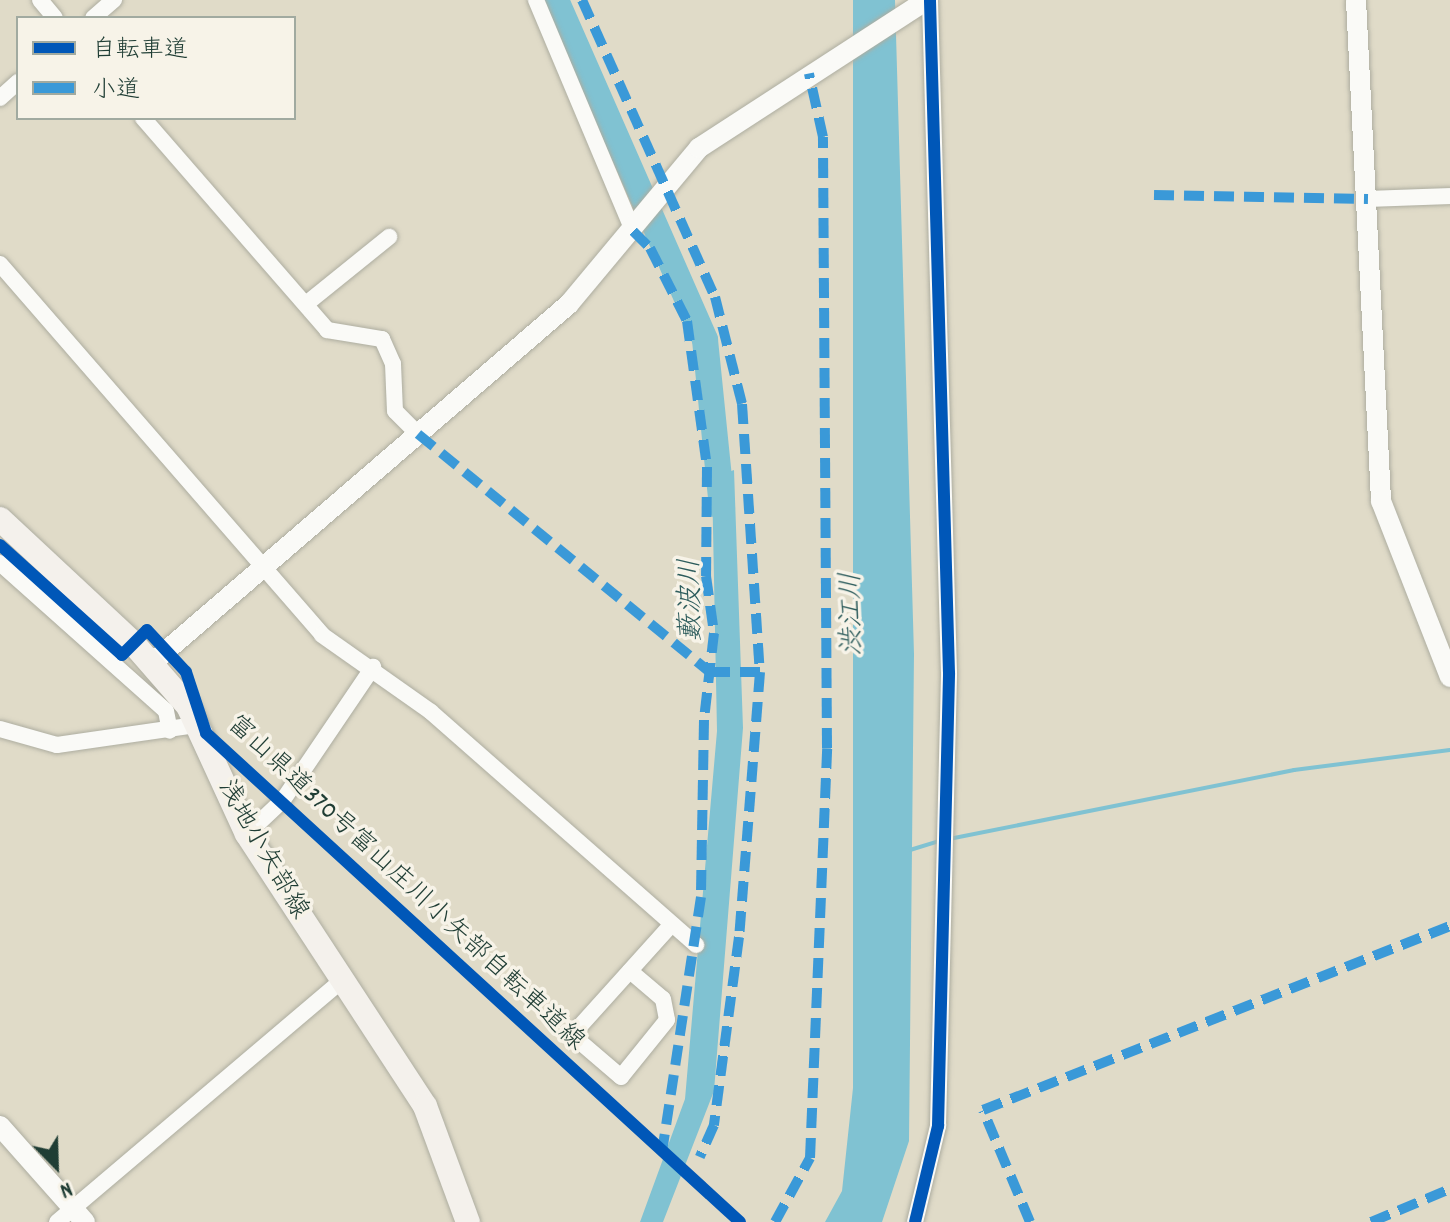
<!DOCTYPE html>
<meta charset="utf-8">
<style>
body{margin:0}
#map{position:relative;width:1450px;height:1222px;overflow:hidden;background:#e0dbc8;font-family:Dekko,"Klee One",sans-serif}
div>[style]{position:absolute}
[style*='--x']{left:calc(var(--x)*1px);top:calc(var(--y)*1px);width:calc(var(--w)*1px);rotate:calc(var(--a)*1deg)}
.water>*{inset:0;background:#80c2d2}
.stream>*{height:4px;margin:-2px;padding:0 2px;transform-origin:2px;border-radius:2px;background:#80c2d2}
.river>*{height:26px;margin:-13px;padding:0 13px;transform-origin:13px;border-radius:13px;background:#80c2d2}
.roads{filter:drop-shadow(0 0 2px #adada0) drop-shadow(0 0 2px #adada0)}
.minor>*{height:16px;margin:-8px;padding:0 8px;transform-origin:8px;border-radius:8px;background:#fafaf7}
.tertiary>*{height:20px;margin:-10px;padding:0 10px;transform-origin:10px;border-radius:10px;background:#fafaf7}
.secondary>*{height:24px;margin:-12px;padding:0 12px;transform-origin:12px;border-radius:12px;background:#f4f1ec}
.quiet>*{height:10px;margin-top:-5px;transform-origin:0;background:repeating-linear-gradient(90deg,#3a99d8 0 20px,transparent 0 30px)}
.cycleway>*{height:12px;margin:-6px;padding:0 6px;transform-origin:6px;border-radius:6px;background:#0057b8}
span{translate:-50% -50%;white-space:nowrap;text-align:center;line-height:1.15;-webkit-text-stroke:7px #f7f3e8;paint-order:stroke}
.street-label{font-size:26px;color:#1f3d34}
.water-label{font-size:28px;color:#2d5c5c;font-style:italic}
.legend{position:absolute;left:16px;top:16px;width:280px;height:104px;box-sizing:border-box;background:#f7f3e8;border:2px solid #a1aaa0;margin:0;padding:10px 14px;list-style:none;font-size:24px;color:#1f3d34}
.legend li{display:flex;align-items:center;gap:16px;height:40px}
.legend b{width:40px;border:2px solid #a1aaa0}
.north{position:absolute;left:16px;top:1126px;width:80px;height:80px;-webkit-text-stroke:6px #f7f3e8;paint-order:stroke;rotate:157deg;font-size:22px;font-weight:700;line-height:32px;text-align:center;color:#1f3d34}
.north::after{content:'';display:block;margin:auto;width:28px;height:36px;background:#1f3d34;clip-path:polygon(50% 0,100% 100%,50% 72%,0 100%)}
</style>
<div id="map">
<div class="water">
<i style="clip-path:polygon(853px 0,895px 0,914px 654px,909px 1141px,882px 1222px,825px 1222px,842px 1191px,853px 1088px)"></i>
<i style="clip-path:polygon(734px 470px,743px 728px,714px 1091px,663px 1222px,640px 1222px,685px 1099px,717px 731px,712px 478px)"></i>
</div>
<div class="stream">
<i style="--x:949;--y:839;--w:352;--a:-11.3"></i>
<i style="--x:1294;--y:770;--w:157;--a:-7.3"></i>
<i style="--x:910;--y:850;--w:31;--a:-17"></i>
</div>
<div class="river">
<i style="--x:556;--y:0;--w:371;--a:66.3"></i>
<i style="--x:705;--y:340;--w:169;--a:84.2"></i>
</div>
<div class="roads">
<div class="minor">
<i style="--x:40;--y:0;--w:23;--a:50"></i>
<i style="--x:536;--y:0;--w:251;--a:67.2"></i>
<i style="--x:93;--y:18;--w:28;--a:-41"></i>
<i style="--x:0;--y:98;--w:24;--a:-42"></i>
<i style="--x:143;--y:118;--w:281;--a:49"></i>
<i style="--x:327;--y:330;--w:56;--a:9.3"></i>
<i style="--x:382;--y:339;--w:27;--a:66"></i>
<i style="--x:393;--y:364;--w:47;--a:87.6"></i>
<i style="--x:395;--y:411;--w:33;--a:45"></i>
<i style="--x:1368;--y:199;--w:82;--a:-2.1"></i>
<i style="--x:0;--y:264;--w:491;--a:49"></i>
<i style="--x:322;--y:635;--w:133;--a:35.2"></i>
<i style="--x:431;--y:712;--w:353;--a:41.3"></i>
<i style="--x:306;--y:304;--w:107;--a:-38.9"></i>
<i style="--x:0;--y:563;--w:222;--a:41.7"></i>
<i style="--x:166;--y:711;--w:20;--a:79"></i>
<i style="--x:0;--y:729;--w:59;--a:15.7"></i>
<i style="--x:57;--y:745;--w:140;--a:-8.2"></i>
<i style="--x:247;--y:834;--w:50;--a:-43.4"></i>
<i style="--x:283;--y:800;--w:161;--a:-55.9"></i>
<i style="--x:630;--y:971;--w:43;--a:40.3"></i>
<i style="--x:663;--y:999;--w:21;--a:79"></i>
<i style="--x:667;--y:1020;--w:73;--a:128.9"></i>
<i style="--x:621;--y:1077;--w:65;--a:-139.4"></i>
<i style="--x:572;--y:1035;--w:149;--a:-48"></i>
<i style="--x:57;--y:1222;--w:374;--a:-40.3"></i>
<i style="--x:915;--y:1222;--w:99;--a:-76.5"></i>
<i style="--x:938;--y:1126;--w:453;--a:-88.6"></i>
<i style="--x:949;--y:673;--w:673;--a:-91.62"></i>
</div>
<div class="tertiary">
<i style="--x:1356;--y:0;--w:502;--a:87.14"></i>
<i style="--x:1381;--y:501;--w:189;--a:68.6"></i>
<i style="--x:152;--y:663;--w:550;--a:-40.73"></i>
<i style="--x:569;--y:304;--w:203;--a:-50.2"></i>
<i style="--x:699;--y:148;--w:272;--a:-33"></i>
<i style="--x:0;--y:1126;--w:128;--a:48.5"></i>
</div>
<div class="secondary">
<i style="--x:0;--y:519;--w:182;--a:43"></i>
<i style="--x:133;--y:643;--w:84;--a:48.9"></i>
<i style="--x:188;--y:706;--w:141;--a:65.3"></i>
<i style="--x:247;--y:834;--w:325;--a:56.8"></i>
<i style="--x:425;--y:1106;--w:124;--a:69.7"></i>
</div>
</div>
<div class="quiet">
<i style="--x:582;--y:0;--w:325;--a:65.9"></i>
<i style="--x:715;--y:297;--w:110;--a:75.8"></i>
<i style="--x:742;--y:404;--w:269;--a:86.2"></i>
<i style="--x:760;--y:672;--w:266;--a:94.5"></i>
<i style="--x:739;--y:937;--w:190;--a:97.6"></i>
<i style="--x:714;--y:1125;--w:35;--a:114"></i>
<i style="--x:1154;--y:195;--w:214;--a:1.1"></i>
<i style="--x:633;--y:231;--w:24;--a:45"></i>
<i style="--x:650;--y:248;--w:82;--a:63.1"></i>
<i style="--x:687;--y:321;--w:147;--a:82.2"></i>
<i style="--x:707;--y:467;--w:109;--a:90.5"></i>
<i style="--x:706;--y:576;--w:58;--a:82"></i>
<i style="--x:714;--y:633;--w:88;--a:96.6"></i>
<i style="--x:704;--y:720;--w:177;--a:91"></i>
<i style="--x:701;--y:897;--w:257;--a:98.7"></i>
<i style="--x:418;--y:434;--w:377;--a:39.2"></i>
<i style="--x:710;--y:672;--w:50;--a:0"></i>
<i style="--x:775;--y:1222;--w:73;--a:-61.3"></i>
<i style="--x:810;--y:1158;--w:410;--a:-87.6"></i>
<i style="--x:827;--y:748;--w:611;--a:-90.38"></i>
<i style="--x:823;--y:137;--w:65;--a:-102.5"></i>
<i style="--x:1030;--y:1222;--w:121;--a:-112.8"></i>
<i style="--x:983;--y:1110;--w:502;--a:-21.5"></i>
<i style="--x:1371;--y:1222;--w:86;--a:-22.7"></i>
</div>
<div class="cycleway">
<i style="--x:0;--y:545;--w:164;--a:42"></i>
<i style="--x:122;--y:655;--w:35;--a:-45"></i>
<i style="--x:147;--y:630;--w:57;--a:47.1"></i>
<i style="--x:186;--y:672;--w:64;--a:71.8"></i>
<i style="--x:206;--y:733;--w:724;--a:42.48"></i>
<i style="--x:915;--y:1222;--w:99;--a:-76.5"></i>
<i style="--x:938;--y:1126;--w:453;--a:-88.6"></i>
<i style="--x:949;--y:673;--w:673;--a:-91.62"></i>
</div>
<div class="street-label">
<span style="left:262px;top:850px;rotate:60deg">浅地小矢部線</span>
<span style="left:405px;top:884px;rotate:43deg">富山県道370号富山庄川小矢部自転車道線</span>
</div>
<div class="water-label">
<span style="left:693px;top:600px;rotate:-91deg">藪波川</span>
<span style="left:854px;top:614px;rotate:-91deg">渋江川</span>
</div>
<ul class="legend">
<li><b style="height:10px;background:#0057b8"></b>自転車道</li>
<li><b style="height:10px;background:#3a99d8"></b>小道</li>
</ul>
<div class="north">N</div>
</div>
